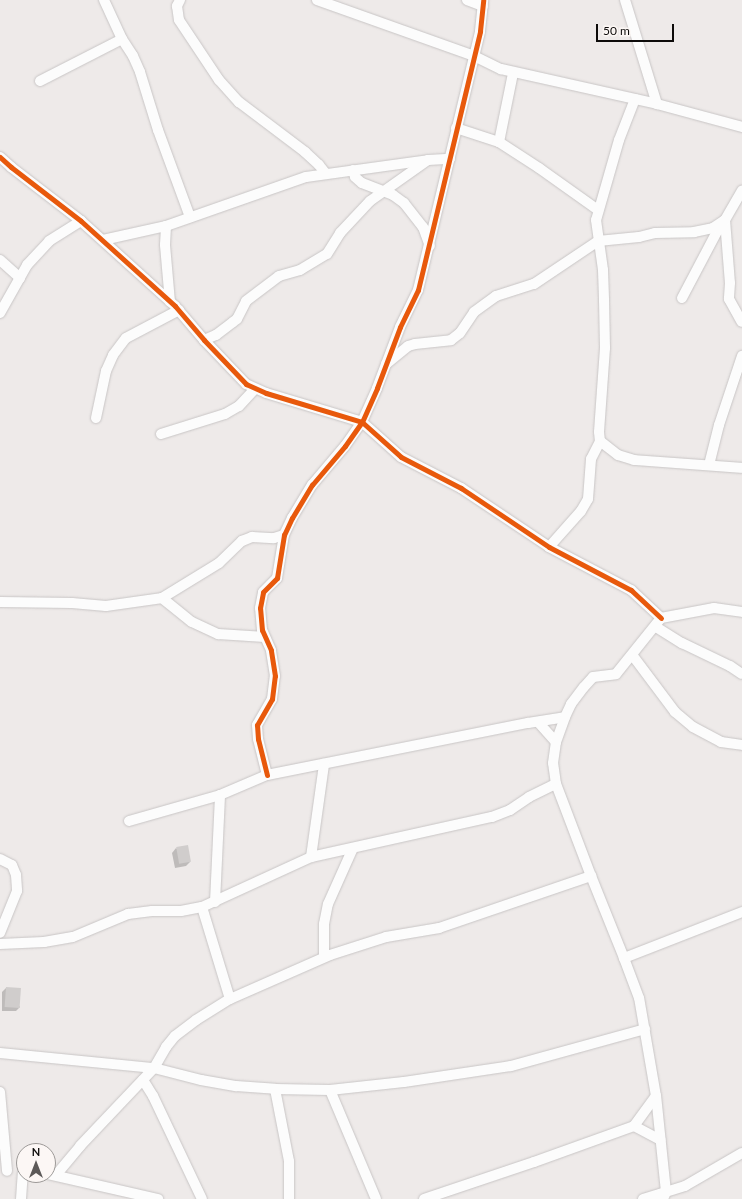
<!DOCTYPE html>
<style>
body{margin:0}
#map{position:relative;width:742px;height:1199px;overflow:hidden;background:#eeeae9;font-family:Lato,sans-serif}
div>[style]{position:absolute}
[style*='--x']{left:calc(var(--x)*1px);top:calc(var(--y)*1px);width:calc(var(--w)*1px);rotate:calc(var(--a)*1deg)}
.shadow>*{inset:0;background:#0003}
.building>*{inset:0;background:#d0cdcc;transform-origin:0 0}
.roads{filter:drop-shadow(0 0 1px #c8c5c5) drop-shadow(0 0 1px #c8c5c5)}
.minor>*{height:10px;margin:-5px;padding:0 5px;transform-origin:5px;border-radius:5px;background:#fcfcfc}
.cycleway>*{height:5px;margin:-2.5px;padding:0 2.5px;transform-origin:2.5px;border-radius:2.5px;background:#e8590c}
span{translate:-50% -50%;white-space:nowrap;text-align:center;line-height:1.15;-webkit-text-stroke:4px #fcf7f5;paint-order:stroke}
.north{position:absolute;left:16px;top:1143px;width:40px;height:40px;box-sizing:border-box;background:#fcf7f5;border:1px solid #9c9997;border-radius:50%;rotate:0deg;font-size:11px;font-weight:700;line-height:16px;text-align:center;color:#0d0b0a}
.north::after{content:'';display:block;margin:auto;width:14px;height:18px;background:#5c5958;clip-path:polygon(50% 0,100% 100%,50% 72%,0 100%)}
.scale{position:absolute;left:596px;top:24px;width:78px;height:18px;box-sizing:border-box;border:2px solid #0d0b0a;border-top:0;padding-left:5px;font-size:12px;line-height:14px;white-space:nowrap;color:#0d0b0a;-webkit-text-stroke:3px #fcf7f5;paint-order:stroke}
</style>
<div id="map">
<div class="shadow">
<i style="clip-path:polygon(176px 848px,190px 862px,186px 866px,175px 868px,172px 853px)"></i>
<i style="clip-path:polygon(6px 988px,20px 1007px,16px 1011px,2px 1011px,2px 992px)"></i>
</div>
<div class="building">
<i style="left:188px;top:845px;width:17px;height:12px;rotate:80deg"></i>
<i style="left:6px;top:987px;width:15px;height:20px;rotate:4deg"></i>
</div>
<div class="roads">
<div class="minor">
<i style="--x:104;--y:0;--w:43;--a:65.2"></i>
<i style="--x:122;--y:39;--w:20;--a:57"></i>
<i style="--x:133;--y:56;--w:17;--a:66"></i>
<i style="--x:140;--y:72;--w:61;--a:72.8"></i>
<i style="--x:158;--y:130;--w:93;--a:69.8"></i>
<i style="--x:180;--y:0;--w:7;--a:117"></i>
<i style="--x:177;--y:6;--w:14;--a:82"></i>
<i style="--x:179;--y:20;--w:72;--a:56.3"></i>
<i style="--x:219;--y:80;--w:30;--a:48"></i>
<i style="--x:239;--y:102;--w:83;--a:37.1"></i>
<i style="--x:305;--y:152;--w:19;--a:43"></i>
<i style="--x:319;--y:165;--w:11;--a:52"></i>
<i style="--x:317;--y:0;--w:167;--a:19.6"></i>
<i style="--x:474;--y:56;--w:30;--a:26"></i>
<i style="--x:501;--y:69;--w:160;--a:12.6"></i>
<i style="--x:657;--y:104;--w:88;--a:15.1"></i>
<i style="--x:467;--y:0;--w:17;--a:21"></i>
<i style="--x:625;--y:0;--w:109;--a:72.9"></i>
<i style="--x:40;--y:81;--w:92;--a:-27.1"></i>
<i style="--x:635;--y:99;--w:44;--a:111.3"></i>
<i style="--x:619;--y:140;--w:83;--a:106"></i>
<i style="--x:596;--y:220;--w:50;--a:82"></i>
<i style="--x:603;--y:270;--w:30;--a:88"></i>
<i style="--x:604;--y:300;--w:48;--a:88.8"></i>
<i style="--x:605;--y:348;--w:84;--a:94.1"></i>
<i style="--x:599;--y:432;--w:9;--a:84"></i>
<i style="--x:600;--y:441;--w:23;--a:38"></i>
<i style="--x:618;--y:455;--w:17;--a:17"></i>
<i style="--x:634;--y:460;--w:108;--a:4.2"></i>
<i style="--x:456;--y:128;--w:45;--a:18"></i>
<i style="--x:499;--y:142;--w:48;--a:33"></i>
<i style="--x:539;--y:168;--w:72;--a:35.4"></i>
<i style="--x:499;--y:142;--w:70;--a:-78.5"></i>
<i style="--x:0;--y:157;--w:15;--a:42"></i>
<i style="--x:11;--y:167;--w:88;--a:37.6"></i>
<i style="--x:81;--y:221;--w:127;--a:42.1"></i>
<i style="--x:175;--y:306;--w:45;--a:49.5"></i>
<i style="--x:204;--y:340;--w:61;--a:46.3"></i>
<i style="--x:246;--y:384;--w:22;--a:24"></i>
<i style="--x:266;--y:393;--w:100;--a:16.8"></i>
<i style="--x:362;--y:422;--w:52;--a:41.9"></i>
<i style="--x:401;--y:457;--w:68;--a:27.3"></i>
<i style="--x:461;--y:488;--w:106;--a:33.8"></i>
<i style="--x:549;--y:547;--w:93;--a:27.7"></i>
<i style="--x:631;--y:590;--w:41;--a:43"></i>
<i style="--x:353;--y:170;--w:7;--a:74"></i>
<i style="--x:355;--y:177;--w:9;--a:41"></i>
<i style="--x:362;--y:183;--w:33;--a:21"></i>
<i style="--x:393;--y:195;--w:14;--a:36"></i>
<i style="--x:404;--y:203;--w:31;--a:52"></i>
<i style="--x:423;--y:227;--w:20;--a:70"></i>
<i style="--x:725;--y:220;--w:63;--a:85.5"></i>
<i style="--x:730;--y:283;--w:16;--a:94"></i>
<i style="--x:729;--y:299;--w:26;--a:61"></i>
<i style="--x:166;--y:226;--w:19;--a:93"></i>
<i style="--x:165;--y:245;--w:57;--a:85"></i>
<i style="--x:103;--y:240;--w:65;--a:-12.5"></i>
<i style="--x:166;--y:226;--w:148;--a:-19.3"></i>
<i style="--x:306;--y:177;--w:123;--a:-7.9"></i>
<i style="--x:428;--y:160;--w:22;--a:-3"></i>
<i style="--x:0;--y:260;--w:27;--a:42"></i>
<i style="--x:682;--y:298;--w:84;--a:-62.2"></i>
<i style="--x:0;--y:313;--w:55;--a:-60.6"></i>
<i style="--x:27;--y:265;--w:33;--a:-47"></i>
<i style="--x:49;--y:241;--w:38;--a:-32"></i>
<i style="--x:204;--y:340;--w:13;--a:-23"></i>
<i style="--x:216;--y:335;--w:21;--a:-37"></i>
<i style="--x:233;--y:322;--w:5;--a:-37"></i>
<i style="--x:237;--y:319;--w:20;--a:-63"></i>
<i style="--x:246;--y:301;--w:41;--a:-37.1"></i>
<i style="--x:279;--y:276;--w:22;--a:-16"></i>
<i style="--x:300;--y:270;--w:31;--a:-31"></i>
<i style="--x:327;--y:254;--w:25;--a:-58"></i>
<i style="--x:340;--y:233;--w:44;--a:-46.8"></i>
<i style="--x:370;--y:201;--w:71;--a:-35.3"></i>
<i style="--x:386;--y:364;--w:28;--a:-39"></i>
<i style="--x:408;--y:346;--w:7;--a:-16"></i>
<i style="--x:415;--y:344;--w:36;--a:-6"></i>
<i style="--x:451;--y:340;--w:11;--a:-38"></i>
<i style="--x:460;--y:333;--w:25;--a:-56"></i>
<i style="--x:474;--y:312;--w:27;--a:-36"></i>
<i style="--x:496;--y:296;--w:40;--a:-18"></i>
<i style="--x:534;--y:284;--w:77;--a:-33.9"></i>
<i style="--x:598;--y:241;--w:41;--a:-5.6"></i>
<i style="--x:639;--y:237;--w:16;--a:-14"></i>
<i style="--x:655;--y:233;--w:39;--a:-1"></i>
<i style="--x:694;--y:232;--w:19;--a:-12"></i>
<i style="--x:713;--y:228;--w:14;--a:-34"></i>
<i style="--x:725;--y:220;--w:34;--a:-60"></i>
<i style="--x:96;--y:418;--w:48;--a:-78"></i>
<i style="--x:106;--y:371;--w:17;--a:-66"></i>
<i style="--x:113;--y:355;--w:21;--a:-53"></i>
<i style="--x:126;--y:338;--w:60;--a:-27.8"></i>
<i style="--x:161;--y:434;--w:67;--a:-17.4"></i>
<i style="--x:225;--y:414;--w:16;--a:-30"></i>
<i style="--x:239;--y:406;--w:23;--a:-47"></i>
<i style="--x:709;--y:465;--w:41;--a:-76"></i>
<i style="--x:719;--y:425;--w:73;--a:-71.6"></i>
<i style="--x:549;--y:547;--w:48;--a:-48.4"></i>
<i style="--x:581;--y:511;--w:14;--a:-60"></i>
<i style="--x:588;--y:499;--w:40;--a:-85.7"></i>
<i style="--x:591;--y:459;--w:20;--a:-63"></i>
<i style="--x:162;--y:598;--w:38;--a:39"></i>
<i style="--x:192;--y:622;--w:29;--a:25"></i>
<i style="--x:218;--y:634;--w:47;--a:3.7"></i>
<i style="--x:0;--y:602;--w:72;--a:0.8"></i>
<i style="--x:72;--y:603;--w:34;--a:5"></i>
<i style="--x:106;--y:606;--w:57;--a:-8.1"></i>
<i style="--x:162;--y:598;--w:67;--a:-31.6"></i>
<i style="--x:219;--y:563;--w:32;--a:-44"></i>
<i style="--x:242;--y:541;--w:11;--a:-22"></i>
<i style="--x:252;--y:537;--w:22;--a:3"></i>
<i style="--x:274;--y:538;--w:10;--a:-17"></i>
<i style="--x:656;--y:627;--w:31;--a:32"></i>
<i style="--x:682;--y:643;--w:53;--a:25.6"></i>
<i style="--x:730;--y:666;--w:14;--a:34"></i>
<i style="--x:633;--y:656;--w:70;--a:53.1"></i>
<i style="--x:675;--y:712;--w:23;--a:40"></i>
<i style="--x:693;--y:727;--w:32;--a:28"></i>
<i style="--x:721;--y:742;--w:21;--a:8"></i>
<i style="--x:538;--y:722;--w:27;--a:48"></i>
<i style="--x:267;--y:775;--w:37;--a:-104"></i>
<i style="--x:258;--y:739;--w:14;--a:-94"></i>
<i style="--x:257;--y:725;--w:30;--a:-60"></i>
<i style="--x:272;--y:699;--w:23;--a:-83"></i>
<i style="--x:275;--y:676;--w:26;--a:-99"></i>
<i style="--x:271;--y:650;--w:22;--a:-114"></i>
<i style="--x:262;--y:630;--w:22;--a:-95"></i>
<i style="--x:260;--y:608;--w:16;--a:-79"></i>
<i style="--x:263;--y:592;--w:20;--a:-45"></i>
<i style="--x:277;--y:578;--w:44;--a:-80.8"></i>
<i style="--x:284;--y:535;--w:19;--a:-65"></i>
<i style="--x:292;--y:518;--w:39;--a:-59"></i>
<i style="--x:312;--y:485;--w:51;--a:-49.8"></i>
<i style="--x:345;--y:446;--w:29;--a:-55"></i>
<i style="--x:362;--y:422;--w:37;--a:-66"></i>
<i style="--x:377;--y:388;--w:65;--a:-69.3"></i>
<i style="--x:400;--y:327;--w:41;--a:-64.1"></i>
<i style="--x:418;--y:290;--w:266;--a:-76.5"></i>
<i style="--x:480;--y:31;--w:31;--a:-84"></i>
<i style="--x:129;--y:821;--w:95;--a:-15.9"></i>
<i style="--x:220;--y:795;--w:51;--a:-23.1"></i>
<i style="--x:267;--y:775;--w:266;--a:-11.3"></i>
<i style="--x:528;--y:723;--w:37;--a:-9"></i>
<i style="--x:311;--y:857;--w:94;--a:-82"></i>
<i style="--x:0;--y:859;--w:13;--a:27"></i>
<i style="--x:12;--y:865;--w:11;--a:68"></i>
<i style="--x:16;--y:875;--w:16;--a:86"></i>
<i style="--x:17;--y:891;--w:45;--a:112"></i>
<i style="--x:215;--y:902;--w:107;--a:-87.3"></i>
<i style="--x:202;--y:907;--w:96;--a:73.1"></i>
<i style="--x:0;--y:944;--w:44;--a:-2.6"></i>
<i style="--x:44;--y:942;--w:29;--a:-10"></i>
<i style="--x:73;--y:937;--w:60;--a:-22.7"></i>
<i style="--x:128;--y:914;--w:24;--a:-7"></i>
<i style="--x:152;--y:911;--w:29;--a:0"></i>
<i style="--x:181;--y:911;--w:21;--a:-11"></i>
<i style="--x:202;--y:907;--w:120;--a:-24.6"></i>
<i style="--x:311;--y:857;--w:185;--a:-12.5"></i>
<i style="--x:492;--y:817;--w:19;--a:-21"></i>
<i style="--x:510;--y:810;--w:23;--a:-34"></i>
<i style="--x:529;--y:797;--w:30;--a:-26"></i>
<i style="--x:324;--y:957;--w:33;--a:-90"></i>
<i style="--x:324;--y:924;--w:20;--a:-79"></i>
<i style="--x:328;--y:904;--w:61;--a:-65.9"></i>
<i style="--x:624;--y:958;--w:127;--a:-21.3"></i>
<i style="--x:0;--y:1053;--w:155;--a:5.6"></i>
<i style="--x:154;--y:1068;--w:49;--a:14.3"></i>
<i style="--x:201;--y:1080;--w:36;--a:10"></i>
<i style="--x:236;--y:1086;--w:39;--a:4"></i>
<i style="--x:275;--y:1089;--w:55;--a:1"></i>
<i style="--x:330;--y:1090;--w:74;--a:-6.2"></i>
<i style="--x:404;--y:1082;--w:108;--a:-8.5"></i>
<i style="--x:511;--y:1066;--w:139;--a:-15.4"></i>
<i style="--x:143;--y:1080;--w:19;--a:58"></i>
<i style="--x:153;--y:1096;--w:114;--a:64.6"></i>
<i style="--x:275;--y:1089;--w:73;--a:79"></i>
<i style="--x:289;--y:1161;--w:38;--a:90"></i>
<i style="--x:330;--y:1090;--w:118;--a:67.1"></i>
<i style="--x:0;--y:1092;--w:79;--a:84.9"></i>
<i style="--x:634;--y:1126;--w:30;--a:28"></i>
<i style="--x:48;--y:1174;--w:113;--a:12.8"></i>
<i style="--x:56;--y:1175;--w:38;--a:-50"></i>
<i style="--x:80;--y:1146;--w:108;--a:-46.5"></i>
<i style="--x:154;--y:1068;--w:24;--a:-60"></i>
<i style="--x:166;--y:1047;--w:14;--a:-51"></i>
<i style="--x:175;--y:1036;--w:26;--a:-37"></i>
<i style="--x:196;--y:1020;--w:40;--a:-32"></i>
<i style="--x:230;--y:999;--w:109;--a:-23.7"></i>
<i style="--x:330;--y:955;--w:59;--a:-17.8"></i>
<i style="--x:386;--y:937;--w:54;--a:-9.6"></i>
<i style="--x:439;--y:928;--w:161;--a:-18.9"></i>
<i style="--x:21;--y:1199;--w:26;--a:-86"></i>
<i style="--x:424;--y:1199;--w:116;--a:-18.6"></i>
<i style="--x:534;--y:1162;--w:106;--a:-19.8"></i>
<i style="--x:634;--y:1126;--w:37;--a:-54"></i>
<i style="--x:643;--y:1199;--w:44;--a:-17.2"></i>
<i style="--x:685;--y:1186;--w:66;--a:-30.1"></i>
<i style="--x:663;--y:1199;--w:8;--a:-67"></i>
<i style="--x:666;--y:1192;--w:97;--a:-95.9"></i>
<i style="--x:656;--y:1096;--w:99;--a:-99.8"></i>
<i style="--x:639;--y:998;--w:43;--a:-110.6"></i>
<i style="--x:624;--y:958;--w:88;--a:-111.9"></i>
<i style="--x:591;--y:876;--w:98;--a:-110.8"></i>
<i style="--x:556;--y:784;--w:21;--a:-98"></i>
<i style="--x:553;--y:763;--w:21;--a:-82"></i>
<i style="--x:556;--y:742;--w:27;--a:-70"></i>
<i style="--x:565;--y:717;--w:14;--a:-65"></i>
<i style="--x:571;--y:704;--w:21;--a:-53"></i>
<i style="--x:584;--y:687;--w:13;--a:-48"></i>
<i style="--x:593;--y:677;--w:23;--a:-7"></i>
<i style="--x:616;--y:674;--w:72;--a:-51.2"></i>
<i style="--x:661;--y:618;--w:54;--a:-10.7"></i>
<i style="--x:714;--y:608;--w:28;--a:8"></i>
</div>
</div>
<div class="cycleway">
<i style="--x:0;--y:157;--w:15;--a:42"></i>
<i style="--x:11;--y:167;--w:88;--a:37.6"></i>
<i style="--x:81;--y:221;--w:127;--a:42.1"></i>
<i style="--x:175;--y:306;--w:45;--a:49.5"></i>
<i style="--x:204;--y:340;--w:61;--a:46.3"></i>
<i style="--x:246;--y:384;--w:22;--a:24"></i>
<i style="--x:266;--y:393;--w:100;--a:16.8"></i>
<i style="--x:362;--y:422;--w:52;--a:41.9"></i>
<i style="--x:401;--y:457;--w:68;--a:27.3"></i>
<i style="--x:461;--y:488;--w:106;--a:33.8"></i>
<i style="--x:549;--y:547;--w:93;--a:27.7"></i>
<i style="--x:631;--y:590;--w:41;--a:43"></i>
<i style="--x:267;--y:775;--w:37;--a:-104"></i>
<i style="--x:258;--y:739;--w:14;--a:-94"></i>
<i style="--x:257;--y:725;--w:30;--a:-60"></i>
<i style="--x:272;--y:699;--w:23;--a:-83"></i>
<i style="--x:275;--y:676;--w:26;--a:-99"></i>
<i style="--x:271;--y:650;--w:22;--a:-114"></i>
<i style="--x:262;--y:630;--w:22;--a:-95"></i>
<i style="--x:260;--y:608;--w:16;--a:-79"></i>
<i style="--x:263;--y:592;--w:20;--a:-45"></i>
<i style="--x:277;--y:578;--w:44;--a:-80.8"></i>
<i style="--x:284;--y:535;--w:19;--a:-65"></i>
<i style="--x:292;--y:518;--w:39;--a:-59"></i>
<i style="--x:312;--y:485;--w:51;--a:-49.8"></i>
<i style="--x:345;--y:446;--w:29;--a:-55"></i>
<i style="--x:362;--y:422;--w:37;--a:-66"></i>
<i style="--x:377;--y:388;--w:65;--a:-69.3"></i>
<i style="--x:400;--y:327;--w:41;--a:-64.1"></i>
<i style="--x:418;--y:290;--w:266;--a:-76.5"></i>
<i style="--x:480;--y:31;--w:31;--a:-84"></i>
</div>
<div class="north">N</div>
<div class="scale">50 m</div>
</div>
